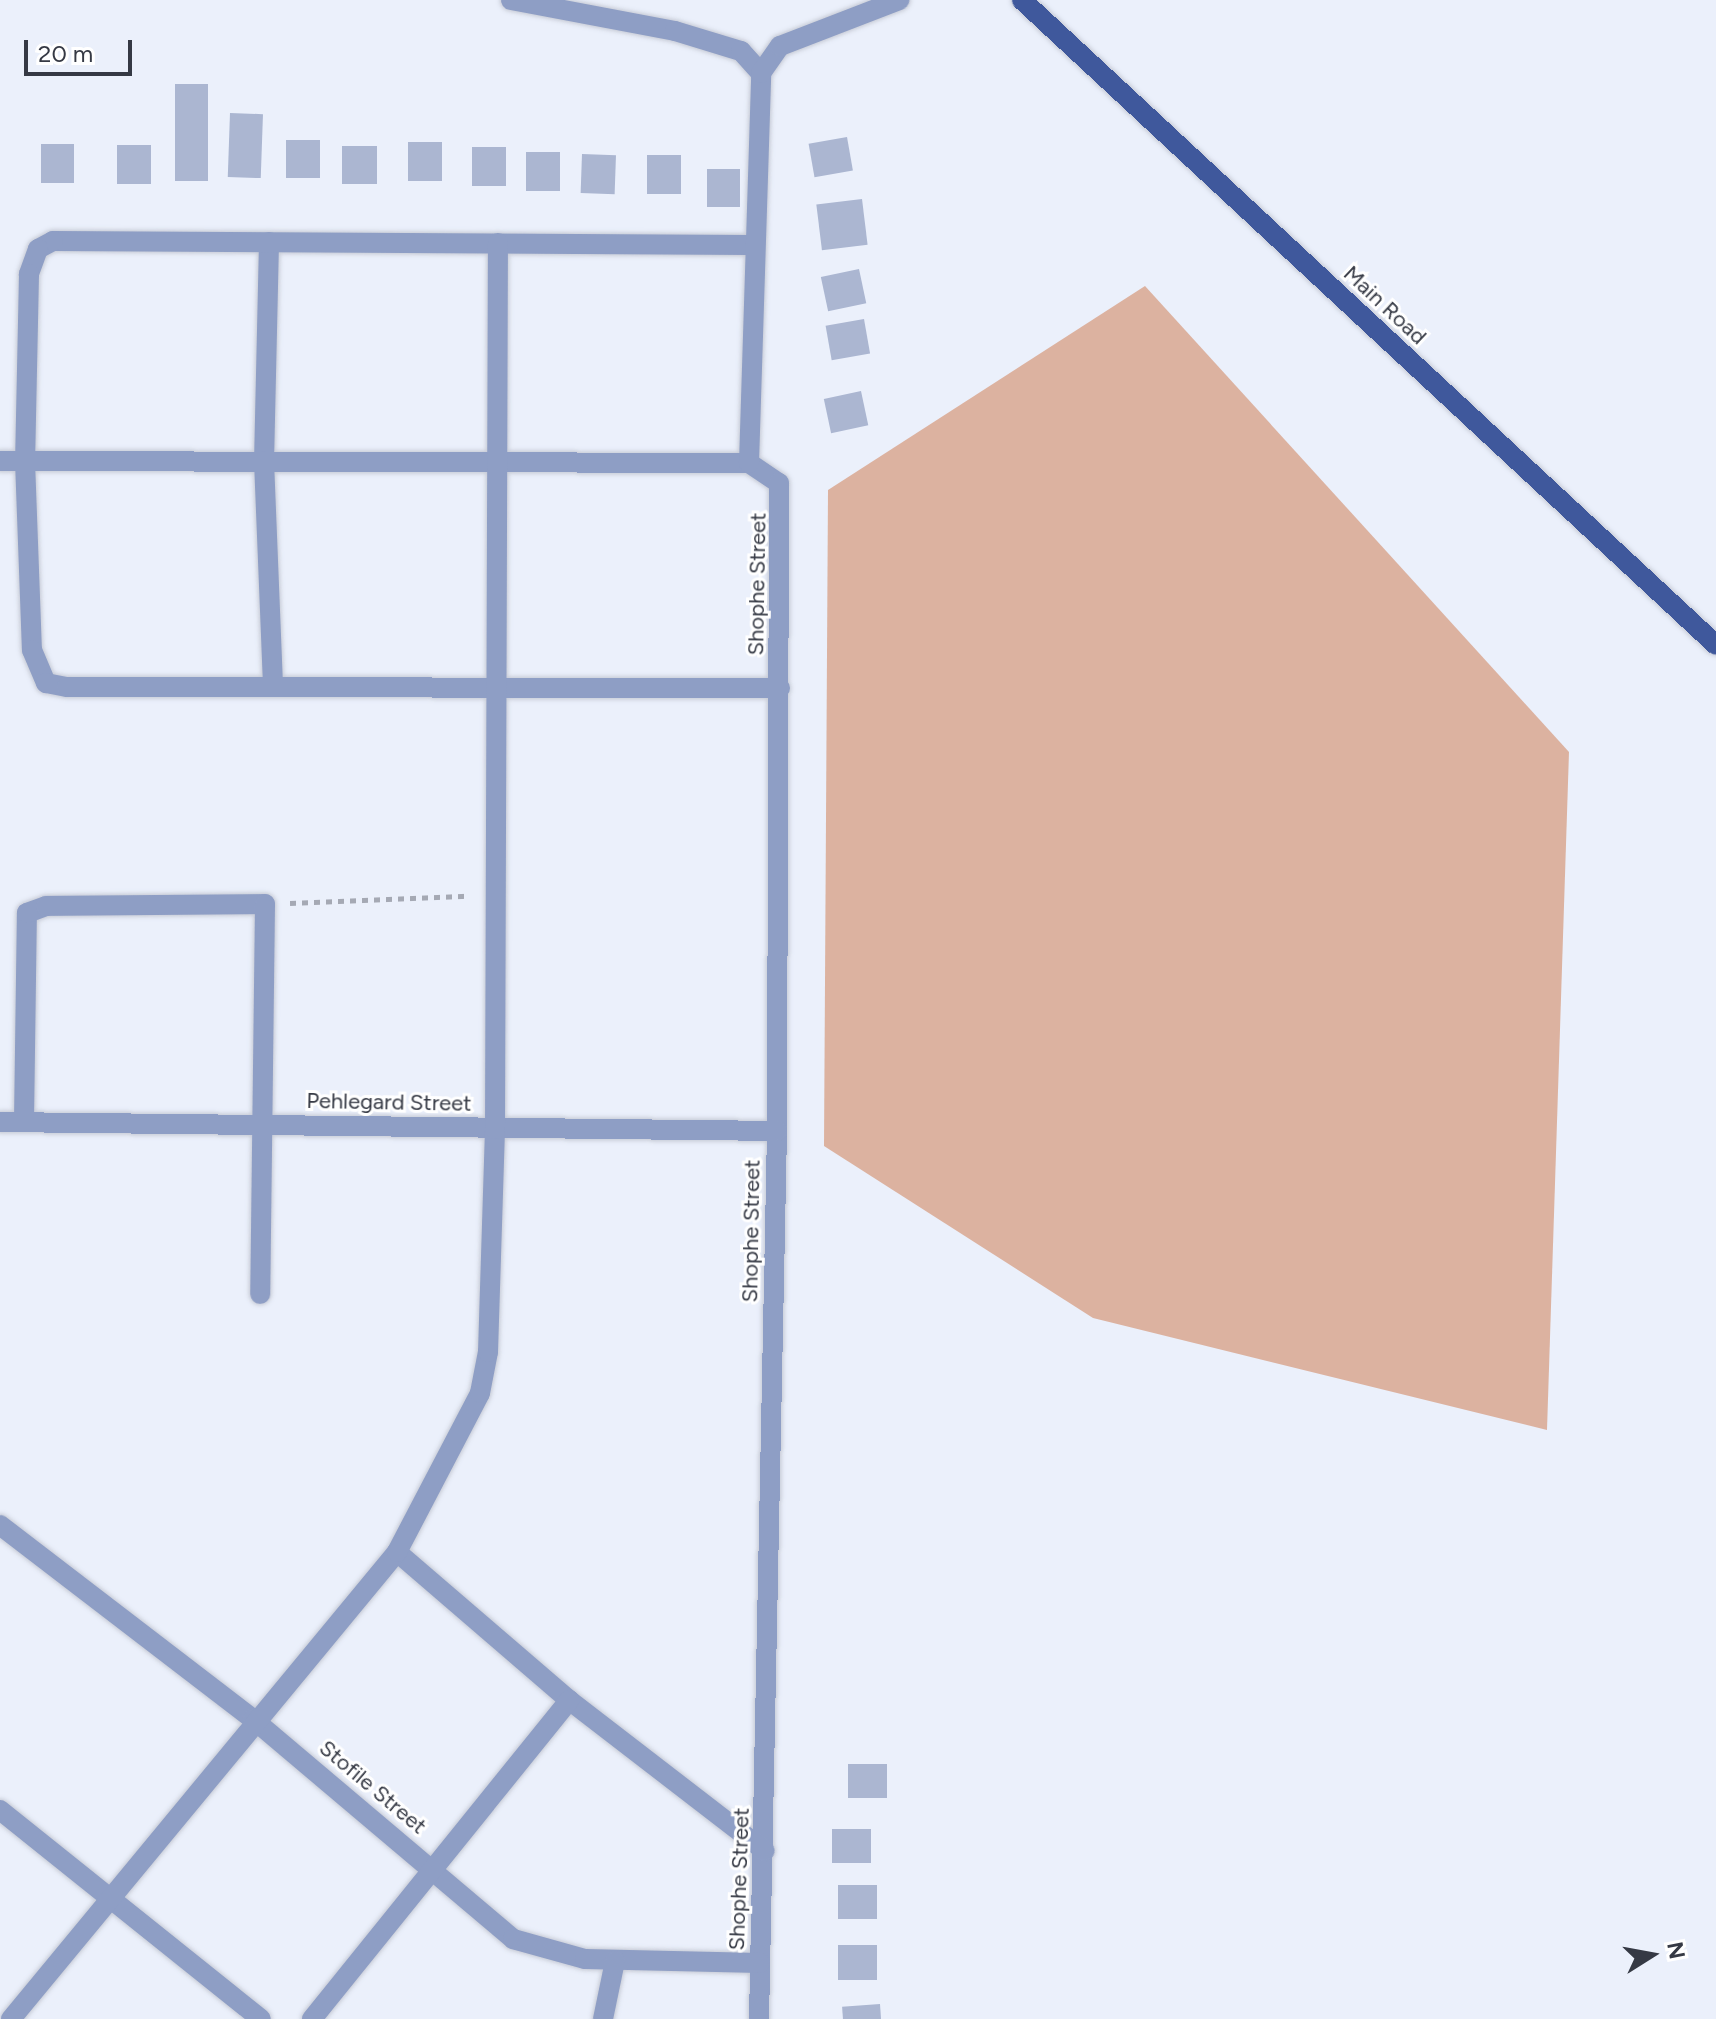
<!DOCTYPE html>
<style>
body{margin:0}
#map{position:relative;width:1716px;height:2019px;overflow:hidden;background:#ebf0fb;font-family:Figtree,sans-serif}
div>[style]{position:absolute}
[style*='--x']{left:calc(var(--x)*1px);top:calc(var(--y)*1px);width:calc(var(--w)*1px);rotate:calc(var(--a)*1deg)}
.green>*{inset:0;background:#dcb2a0}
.building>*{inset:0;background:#abb6d1;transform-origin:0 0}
.path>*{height:5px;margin-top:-2.5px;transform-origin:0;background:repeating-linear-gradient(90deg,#a5a9b4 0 6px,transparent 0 12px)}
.roads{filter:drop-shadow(0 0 2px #c7cbd6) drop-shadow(0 0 2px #c7cbd6)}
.minor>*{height:20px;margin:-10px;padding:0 10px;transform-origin:10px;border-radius:10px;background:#8e9ec5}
.major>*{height:20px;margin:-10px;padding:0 10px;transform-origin:10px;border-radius:10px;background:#3f589c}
span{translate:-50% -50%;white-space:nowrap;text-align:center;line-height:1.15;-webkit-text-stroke:6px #fff;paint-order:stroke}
.street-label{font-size:22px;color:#353944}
.north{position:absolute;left:1612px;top:1915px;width:80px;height:80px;-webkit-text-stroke:6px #fff;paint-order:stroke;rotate:79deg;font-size:22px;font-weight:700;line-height:32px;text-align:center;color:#353944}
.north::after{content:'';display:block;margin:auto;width:28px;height:36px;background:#353944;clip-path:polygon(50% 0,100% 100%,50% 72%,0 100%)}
.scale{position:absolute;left:24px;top:40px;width:108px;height:36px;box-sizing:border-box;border:4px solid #353944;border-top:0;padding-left:10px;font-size:24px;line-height:28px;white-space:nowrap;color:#353944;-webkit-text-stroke:6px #fff;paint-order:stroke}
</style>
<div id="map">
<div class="green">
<i style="clip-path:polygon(1145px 286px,1569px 752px,1547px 1430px,1093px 1318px,824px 1146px,828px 490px)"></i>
</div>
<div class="building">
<i style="left:175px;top:84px;width:33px;height:97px"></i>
<i style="left:230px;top:113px;width:33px;height:64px;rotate:2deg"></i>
<i style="left:847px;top:137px;width:34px;height:39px;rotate:80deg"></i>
<i style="left:286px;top:140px;width:34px;height:38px"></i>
<i style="left:408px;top:142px;width:34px;height:39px"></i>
<i style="left:41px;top:144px;width:33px;height:39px"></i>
<i style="left:117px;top:145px;width:34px;height:39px"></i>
<i style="left:342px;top:146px;width:35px;height:38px"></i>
<i style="left:472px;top:147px;width:34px;height:39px"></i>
<i style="left:526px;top:152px;width:34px;height:39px"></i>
<i style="left:582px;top:154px;width:34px;height:39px;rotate:2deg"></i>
<i style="left:647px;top:155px;width:34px;height:39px"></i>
<i style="left:707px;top:169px;width:33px;height:38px"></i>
<i style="left:862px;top:199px;width:46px;height:46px;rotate:83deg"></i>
<i style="left:859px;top:269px;width:35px;height:39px;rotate:78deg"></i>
<i style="left:864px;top:319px;width:35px;height:39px;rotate:80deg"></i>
<i style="left:861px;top:391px;width:35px;height:38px;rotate:78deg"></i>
<i style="left:848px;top:1764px;width:39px;height:34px"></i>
<i style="left:832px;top:1829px;width:39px;height:34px"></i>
<i style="left:838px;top:1885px;width:39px;height:34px"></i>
<i style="left:877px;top:1945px;width:35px;height:39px;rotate:90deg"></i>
<i style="left:880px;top:2004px;width:15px;height:38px;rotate:86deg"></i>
</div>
<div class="path">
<i style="--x:290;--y:903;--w:178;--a:-2.3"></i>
</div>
<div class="roads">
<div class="minor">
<i style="--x:511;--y:0;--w:167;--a:10.7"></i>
<i style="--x:675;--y:31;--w:69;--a:16.9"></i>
<i style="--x:741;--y:51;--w:30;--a:48"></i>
<i style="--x:269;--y:242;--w:219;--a:91.3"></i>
<i style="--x:264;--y:461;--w:226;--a:87.7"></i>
<i style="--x:751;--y:245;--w:698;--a:-179.67"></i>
<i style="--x:53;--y:241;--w:17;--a:152"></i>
<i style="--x:38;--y:249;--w:27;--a:110"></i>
<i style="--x:29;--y:274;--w:187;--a:91.2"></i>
<i style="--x:25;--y:461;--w:189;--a:87.9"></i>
<i style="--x:32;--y:650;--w:36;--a:67"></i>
<i style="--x:46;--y:683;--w:21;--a:11"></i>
<i style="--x:67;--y:687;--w:713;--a:0.08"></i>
<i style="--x:0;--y:461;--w:749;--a:0.15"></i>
<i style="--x:749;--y:463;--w:36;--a:34"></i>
<i style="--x:779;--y:483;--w:648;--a:90.18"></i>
<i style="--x:777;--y:1131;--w:888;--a:91.16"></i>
<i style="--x:749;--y:463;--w:390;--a:-88.2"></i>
<i style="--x:761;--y:73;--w:33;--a:-55"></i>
<i style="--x:780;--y:46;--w:128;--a:-21.1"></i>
<i style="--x:24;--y:1121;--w:208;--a:-89.2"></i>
<i style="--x:27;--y:913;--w:20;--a:-20"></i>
<i style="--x:46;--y:906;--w:219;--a:-0.5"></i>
<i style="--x:265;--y:904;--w:390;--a:90.7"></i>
<i style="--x:0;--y:1122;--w:777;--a:0.66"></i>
<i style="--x:0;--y:1525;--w:319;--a:37.5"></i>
<i style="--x:253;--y:1719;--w:341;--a:40.2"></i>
<i style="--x:513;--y:1939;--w:75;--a:15.5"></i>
<i style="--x:585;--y:1959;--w:175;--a:1.3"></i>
<i style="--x:397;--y:1552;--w:227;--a:40.7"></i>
<i style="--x:569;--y:1700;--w:247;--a:37.6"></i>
<i style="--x:0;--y:1810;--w:334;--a:38.7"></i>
<i style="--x:11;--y:2019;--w:606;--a:-50.42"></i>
<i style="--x:397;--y:1552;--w:179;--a:-62.4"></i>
<i style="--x:480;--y:1393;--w:42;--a:-79"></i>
<i style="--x:488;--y:1352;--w:223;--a:-88.2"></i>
<i style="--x:495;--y:1129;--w:886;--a:-89.81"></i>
<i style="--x:312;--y:2019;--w:410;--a:-51.1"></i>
<i style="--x:603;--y:2019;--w:59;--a:-78.3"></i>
</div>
<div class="major">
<i style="--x:1022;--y:0;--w:947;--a:42.9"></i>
</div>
</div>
<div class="street-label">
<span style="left:1385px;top:305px;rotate:43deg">Main Road</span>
<span style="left:757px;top:584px;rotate:-89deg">Shophe Street</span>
<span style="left:389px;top:1102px;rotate:1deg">Pehlegard Street</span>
<span style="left:751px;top:1231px;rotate:-89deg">Shophe Street</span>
<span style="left:373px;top:1787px;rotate:40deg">Stofile Street</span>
<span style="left:739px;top:1879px;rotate:-88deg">Shophe Street</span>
</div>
<div class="north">N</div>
<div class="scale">20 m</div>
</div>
